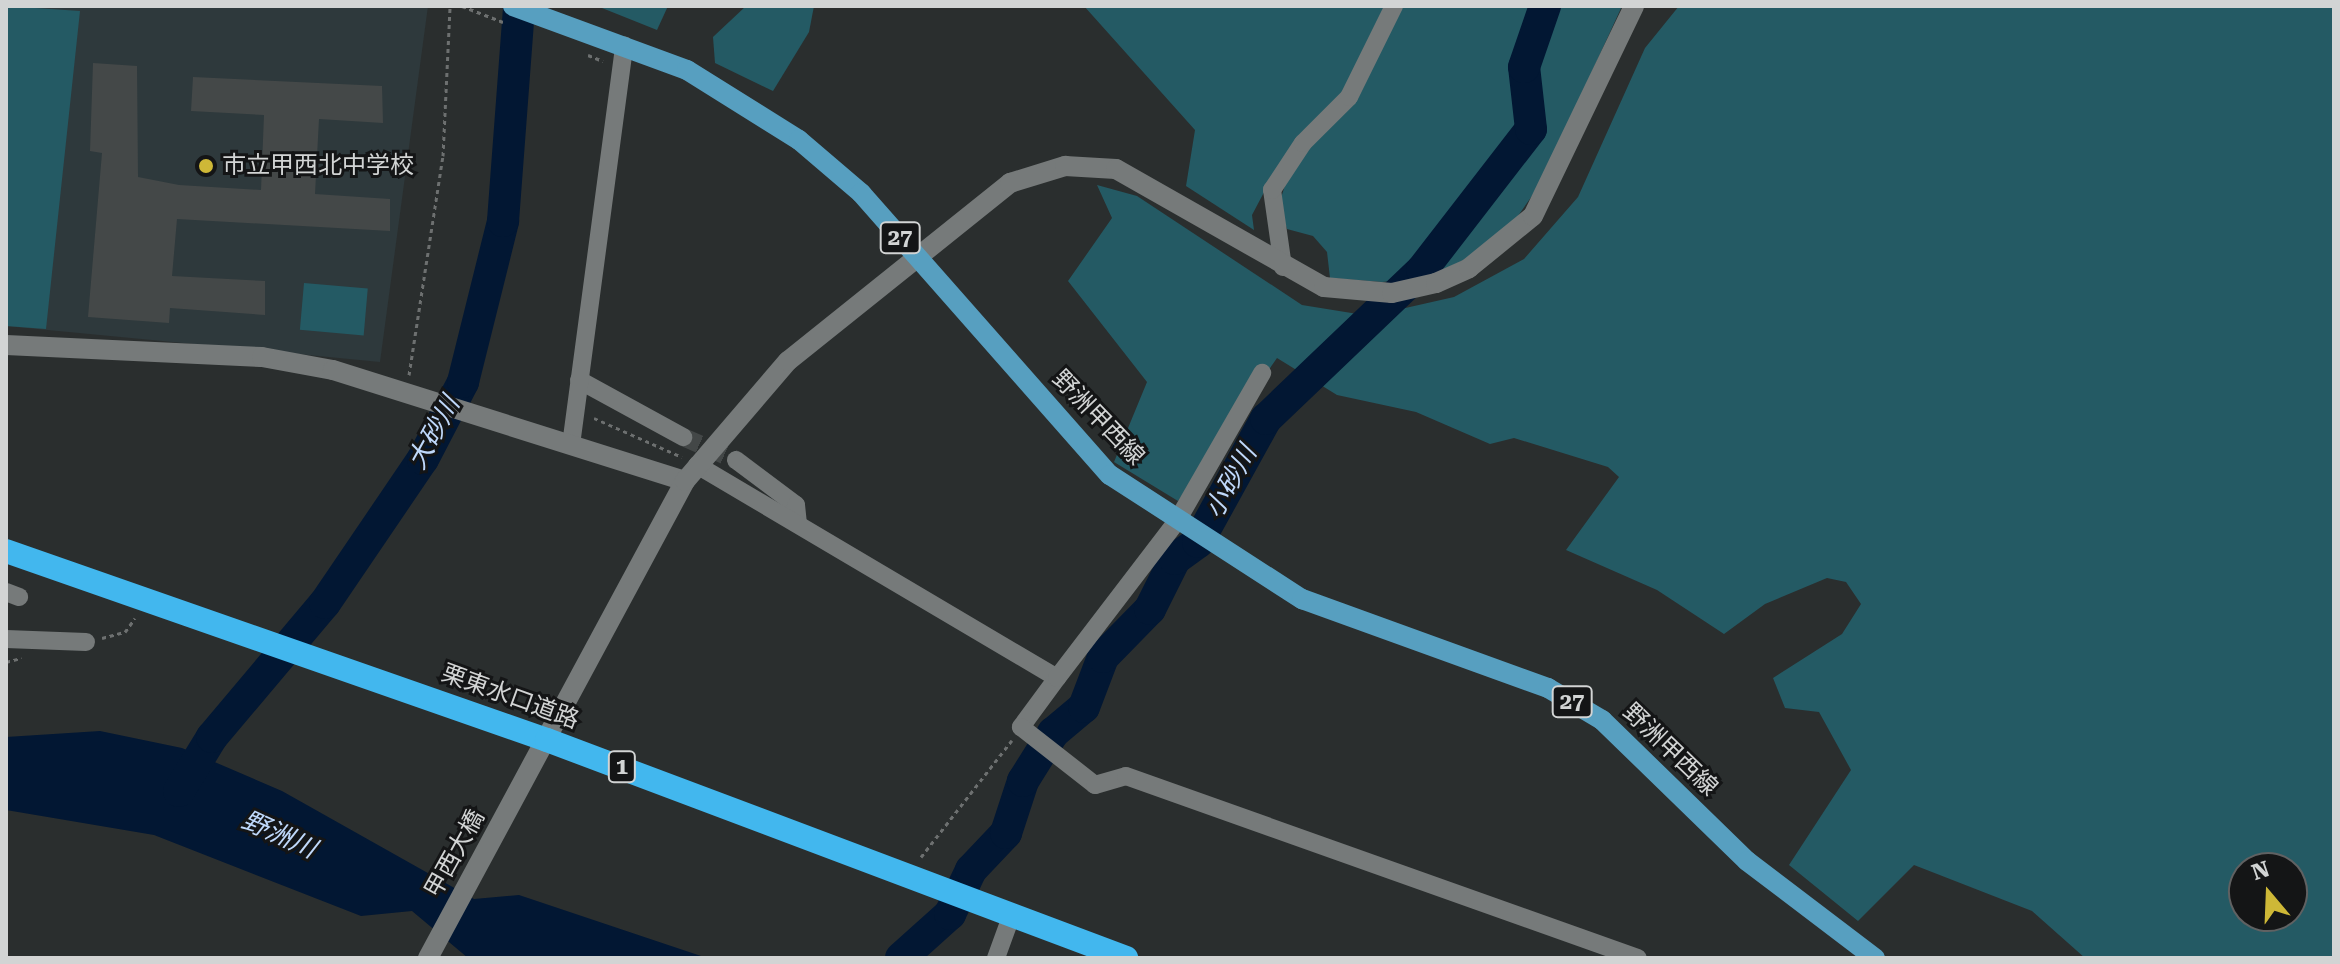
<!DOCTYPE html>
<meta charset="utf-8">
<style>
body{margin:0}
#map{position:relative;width:2340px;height:964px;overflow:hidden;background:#2a2e2e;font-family:"Roboto Serif","Noto Sans JP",serif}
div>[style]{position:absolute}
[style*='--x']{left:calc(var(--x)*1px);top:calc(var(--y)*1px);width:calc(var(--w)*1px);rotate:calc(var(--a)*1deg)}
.built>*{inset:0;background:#2e393c}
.green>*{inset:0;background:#245a64;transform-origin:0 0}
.water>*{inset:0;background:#021733}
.river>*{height:32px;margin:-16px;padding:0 16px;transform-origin:16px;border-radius:16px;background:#021733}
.building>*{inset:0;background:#444848}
.street-tunnel>*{height:18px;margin-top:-9px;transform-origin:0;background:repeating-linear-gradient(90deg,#434747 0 18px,transparent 0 27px)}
.path>*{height:3px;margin-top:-1.5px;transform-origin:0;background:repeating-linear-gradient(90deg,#6d7070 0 4px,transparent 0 8px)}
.street>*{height:18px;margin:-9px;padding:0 9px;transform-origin:9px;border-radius:9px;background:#767a7a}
.secondary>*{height:20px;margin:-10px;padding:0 10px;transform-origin:10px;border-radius:10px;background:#767a7a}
.primary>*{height:20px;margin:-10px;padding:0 10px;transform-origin:10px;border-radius:10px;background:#579fc0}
.highway>*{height:24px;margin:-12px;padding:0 12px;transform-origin:12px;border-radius:12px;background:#42b7ee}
.dots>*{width:22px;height:22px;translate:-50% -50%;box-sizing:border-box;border:4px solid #141516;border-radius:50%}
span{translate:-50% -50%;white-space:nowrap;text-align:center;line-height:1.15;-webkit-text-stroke:6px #141516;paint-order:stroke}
.shield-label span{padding:2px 6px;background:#141516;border:2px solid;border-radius:6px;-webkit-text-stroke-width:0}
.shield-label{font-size:22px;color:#d2d4d4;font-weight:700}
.poi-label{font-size:24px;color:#d2d4d4}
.left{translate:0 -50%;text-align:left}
.street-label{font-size:24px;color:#d2d4d4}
.water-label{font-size:26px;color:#bfd8fa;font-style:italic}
.frame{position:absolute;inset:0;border:8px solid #d2d4d4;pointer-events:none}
.north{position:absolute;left:2228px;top:852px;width:80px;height:80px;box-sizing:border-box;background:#141516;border:2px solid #606162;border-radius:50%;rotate:341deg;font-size:22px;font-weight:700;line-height:32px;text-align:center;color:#d2d4d4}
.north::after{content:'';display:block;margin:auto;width:28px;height:36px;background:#ceb837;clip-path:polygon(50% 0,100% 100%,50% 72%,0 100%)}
</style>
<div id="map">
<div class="built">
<i style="clip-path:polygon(6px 6px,428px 6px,380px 362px,6px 326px)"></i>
</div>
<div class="green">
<i style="clip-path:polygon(6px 6px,80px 11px,46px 329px,6px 326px)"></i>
<i style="clip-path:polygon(597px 6px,668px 6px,657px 30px)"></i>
<i style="clip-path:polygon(746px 6px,814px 6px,809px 32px,773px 91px,715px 63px,713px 37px)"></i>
<i style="clip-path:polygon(1084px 6px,1622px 6px,1541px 183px,1513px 223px,1472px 256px,1429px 277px,1382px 282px,1330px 278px,1327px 252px,1313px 236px,1287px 229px,1279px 204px,1288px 176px,1271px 179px,1252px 215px,1254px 230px,1186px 186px,1195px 130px)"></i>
<i style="clip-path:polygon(evenodd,1679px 6px,2334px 6px,2334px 958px,2085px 958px,2032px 911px,1914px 865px,1858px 921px,1789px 865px,1851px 770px,1819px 712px,1785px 708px,1773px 678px,1842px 634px,1861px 604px,1846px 582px,1827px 578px,1765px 604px,1724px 634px,1657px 590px,1566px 550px,1619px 477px,1608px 467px,1514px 438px,1490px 444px,1416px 412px,1337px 395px,1277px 358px,1178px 501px,1114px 462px,1147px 382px,1068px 281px,1112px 218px,1097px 185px,1137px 196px,1302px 305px,1370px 316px,1454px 297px,1524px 259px,1578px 197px,1645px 48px,1679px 6px,2244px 868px,2292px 868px,2292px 916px,2244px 916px,2244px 868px)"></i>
<i style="left:304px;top:283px;width:64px;height:47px;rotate:5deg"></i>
</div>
<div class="water">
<i style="clip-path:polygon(100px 731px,182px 748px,282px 791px,474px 899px,519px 895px,707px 958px,468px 958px,412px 911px,361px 916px,154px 835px,6px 810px,6px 737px)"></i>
</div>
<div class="river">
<i style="--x:179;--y:791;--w:63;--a:-58.6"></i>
<i style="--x:212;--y:737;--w:175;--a:-49.9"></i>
<i style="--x:325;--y:603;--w:174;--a:-55.8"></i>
<i style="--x:423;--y:459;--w:87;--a:-62.5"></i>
<i style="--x:463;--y:382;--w:166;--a:-76"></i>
<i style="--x:503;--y:221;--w:216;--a:-85.7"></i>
<i style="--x:901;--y:958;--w:66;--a:-41.9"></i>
<i style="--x:950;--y:914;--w:49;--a:-64.5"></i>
<i style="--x:971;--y:870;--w:51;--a:-46.6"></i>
<i style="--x:1006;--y:833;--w:55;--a:-71.9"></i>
<i style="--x:1023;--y:781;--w:57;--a:-58"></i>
<i style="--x:1053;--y:733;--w:40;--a:-40"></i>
<i style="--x:1084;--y:707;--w:53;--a:-69.2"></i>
<i style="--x:1103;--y:657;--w:67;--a:-45.6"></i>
<i style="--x:1150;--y:609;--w:56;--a:-63.4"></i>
<i style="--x:1175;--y:559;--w:29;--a:-36"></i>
<i style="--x:1198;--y:542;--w:141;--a:-61.1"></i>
<i style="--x:1266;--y:419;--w:216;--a:-43.7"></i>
<i style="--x:1422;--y:270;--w:178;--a:-52.3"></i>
<i style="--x:1531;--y:129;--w:62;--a:-96.4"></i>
<i style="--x:1524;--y:67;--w:65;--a:-71"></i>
</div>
<div class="building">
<i style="clip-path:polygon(93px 63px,137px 66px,138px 177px,179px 185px,261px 190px,264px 115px,191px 111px,193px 77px,382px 86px,383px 123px,319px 119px,315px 194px,390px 199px,390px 231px,177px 219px,172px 276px,265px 281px,265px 315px,170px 308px,169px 323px,88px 317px,102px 153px,90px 151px)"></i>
</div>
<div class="street-tunnel">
<i style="--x:683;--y:437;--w:58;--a:23.5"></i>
</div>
<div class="path">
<i style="--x:462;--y:6;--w:44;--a:21.3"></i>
<i style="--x:588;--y:55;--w:16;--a:22"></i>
<i style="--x:409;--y:375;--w:222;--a:-81.2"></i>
<i style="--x:443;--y:156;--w:150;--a:-87.3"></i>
<i style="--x:594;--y:418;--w:96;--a:23.9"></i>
<i style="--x:102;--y:638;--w:24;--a:-15"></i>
<i style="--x:125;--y:632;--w:17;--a:-54"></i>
<i style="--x:6;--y:662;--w:16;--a:-15"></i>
<i style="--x:921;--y:857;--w:148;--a:-52.1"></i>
</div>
<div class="street">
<i style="--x:1283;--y:267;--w:78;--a:-98.1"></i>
<i style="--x:1272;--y:190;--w:56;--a:-56.6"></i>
<i style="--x:1303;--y:143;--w:65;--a:-45"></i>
<i style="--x:1349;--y:97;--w:102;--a:-63.7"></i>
<i style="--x:579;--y:380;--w:119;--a:28.7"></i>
<i style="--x:571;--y:445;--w:403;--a:-82.4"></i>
<i style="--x:736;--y:460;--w:75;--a:36.9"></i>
<i style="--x:796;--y:505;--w:19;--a:84"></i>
<i style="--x:697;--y:465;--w:418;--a:30.6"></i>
<i style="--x:1057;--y:678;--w:61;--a:126.3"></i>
<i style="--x:1021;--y:727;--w:94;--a:38.1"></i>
<i style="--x:1095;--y:785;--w:32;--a:-16"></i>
<i style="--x:1126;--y:776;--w:543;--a:19.57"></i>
<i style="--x:6;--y:592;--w:14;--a:21"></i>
<i style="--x:6;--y:639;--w:80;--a:2.1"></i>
<i style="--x:1057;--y:678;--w:198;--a:-52.6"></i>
<i style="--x:1177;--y:521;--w:171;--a:-60.1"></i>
<i style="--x:996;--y:958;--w:47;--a:-70"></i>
</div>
<div class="secondary">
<i style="--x:6;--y:345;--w:256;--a:2.7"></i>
<i style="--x:262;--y:357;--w:72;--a:10.4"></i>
<i style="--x:333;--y:370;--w:369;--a:17.5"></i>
<i style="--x:428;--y:958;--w:542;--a:-61.68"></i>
<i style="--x:685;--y:481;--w:158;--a:-49.4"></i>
<i style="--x:788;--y:361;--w:285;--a:-38.7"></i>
<i style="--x:1010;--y:183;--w:58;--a:-17.2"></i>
<i style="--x:1065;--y:166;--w:51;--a:3.4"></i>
<i style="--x:1116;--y:169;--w:239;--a:29.6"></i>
<i style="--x:1324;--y:287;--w:68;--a:5"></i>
<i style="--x:1392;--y:293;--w:45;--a:-12.8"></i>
<i style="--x:1436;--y:283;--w:36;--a:-24"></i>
<i style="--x:1469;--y:268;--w:82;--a:-39.1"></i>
<i style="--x:1533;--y:216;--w:233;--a:-64.3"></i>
</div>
<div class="primary">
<i style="--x:513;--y:6;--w:185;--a:20.2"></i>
<i style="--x:687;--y:70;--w:132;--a:32"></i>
<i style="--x:799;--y:140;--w:82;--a:40.5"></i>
<i style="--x:861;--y:193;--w:376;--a:48.6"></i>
<i style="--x:1110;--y:475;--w:229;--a:32.9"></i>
<i style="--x:1302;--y:599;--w:262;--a:19.9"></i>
<i style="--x:1548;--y:688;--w:63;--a:30.7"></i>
<i style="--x:1602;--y:720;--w:202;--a:44.2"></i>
<i style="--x:1747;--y:861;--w:161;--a:37.2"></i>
</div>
<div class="highway">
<i style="--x:6;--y:551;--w:573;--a:19.26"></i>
<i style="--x:547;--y:740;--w:619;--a:20.63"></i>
</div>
<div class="dots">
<i style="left:206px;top:166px;background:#ceb837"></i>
</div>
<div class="shield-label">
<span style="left:900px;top:238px">27</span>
<span style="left:1572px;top:702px">27</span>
<span style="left:622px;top:767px">1</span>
</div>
<div class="poi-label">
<span class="left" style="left:222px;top:166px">市立甲西北中学校</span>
</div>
<div class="street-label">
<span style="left:1098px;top:418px;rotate:46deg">野洲甲西線</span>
<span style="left:510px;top:697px;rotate:20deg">栗東水口道路</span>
<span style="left:1670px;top:750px;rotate:44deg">野洲甲西線</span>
<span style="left:455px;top:854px;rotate:-61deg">甲西大橋</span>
</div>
<div class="water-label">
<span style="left:434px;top:433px;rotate:-61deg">大砂川</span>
<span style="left:1231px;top:482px;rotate:-61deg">小砂川</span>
<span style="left:279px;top:835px;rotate:24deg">野洲川</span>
</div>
<div class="frame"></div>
<div class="north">N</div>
</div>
